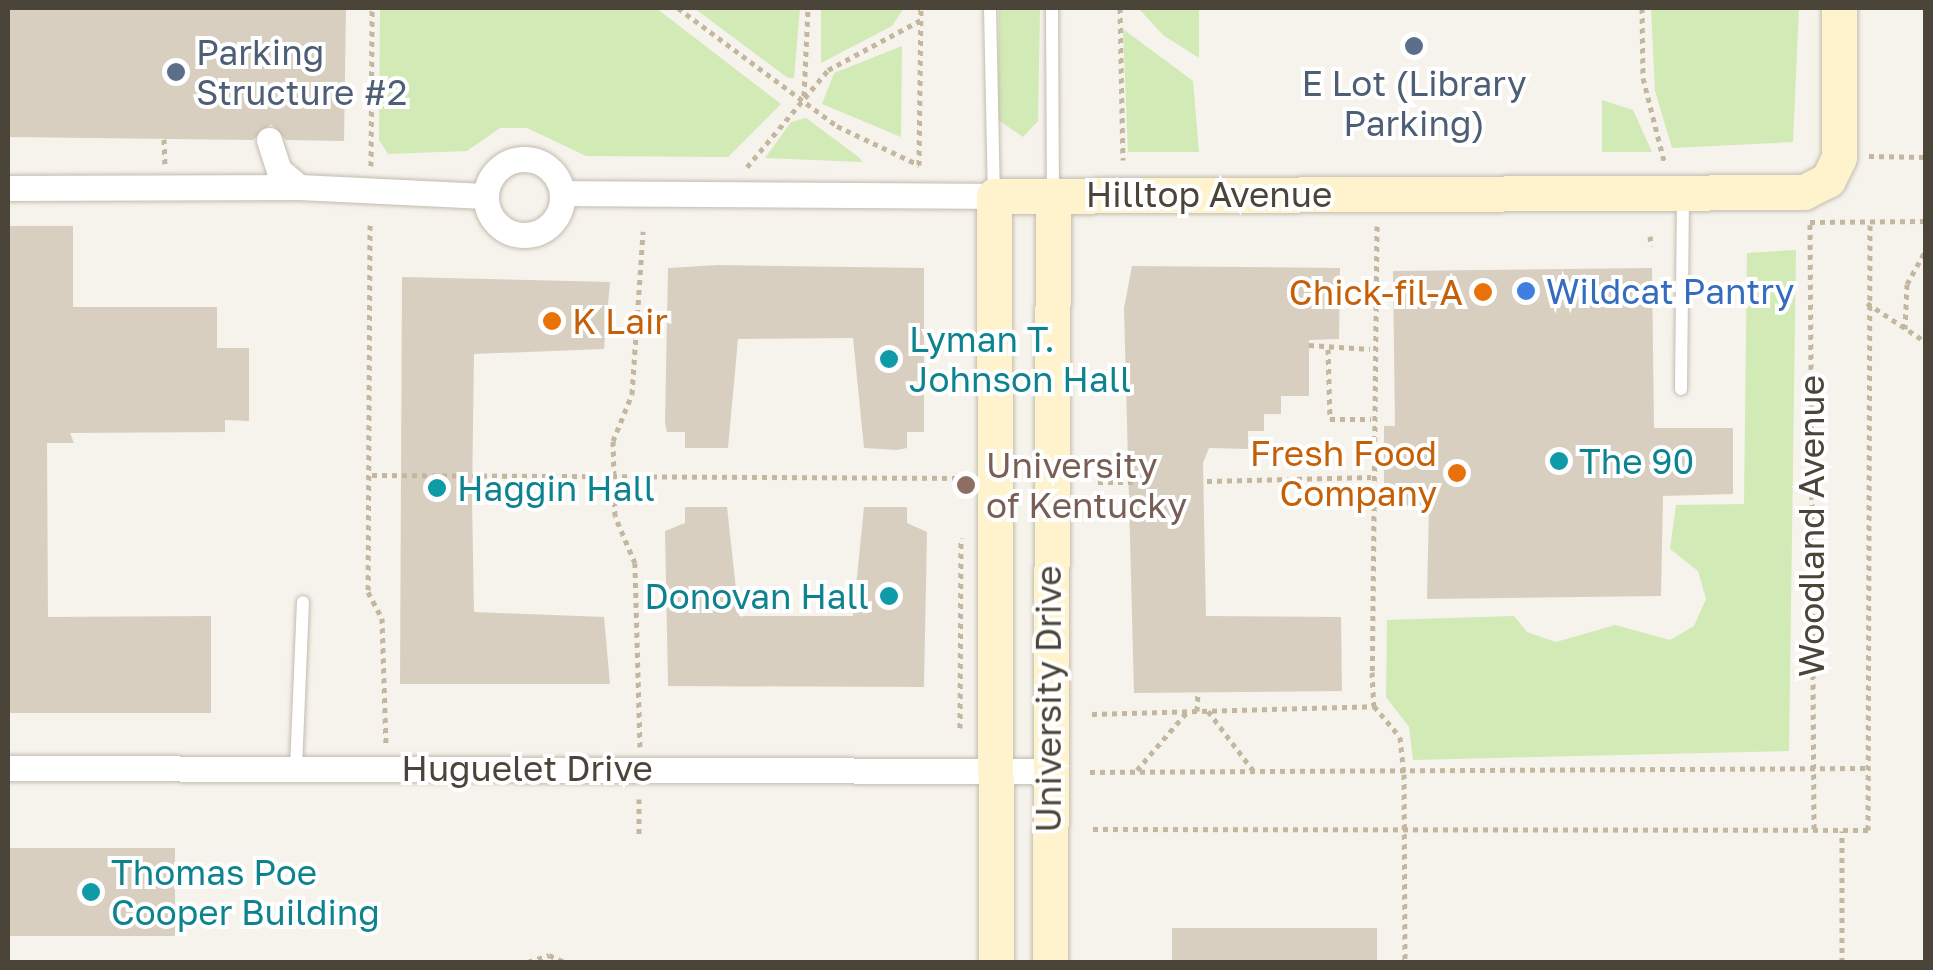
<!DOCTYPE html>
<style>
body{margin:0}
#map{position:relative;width:1933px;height:970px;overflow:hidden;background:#f6f3ec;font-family:"Golos Text",sans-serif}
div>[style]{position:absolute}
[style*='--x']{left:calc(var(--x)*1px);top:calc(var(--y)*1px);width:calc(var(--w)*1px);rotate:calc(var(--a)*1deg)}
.green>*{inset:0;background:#d2eab5}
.building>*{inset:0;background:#d8cfc1;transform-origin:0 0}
.path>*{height:5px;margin-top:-2.5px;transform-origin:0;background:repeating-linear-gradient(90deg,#c4b79f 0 5px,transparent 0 10px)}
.roads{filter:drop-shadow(0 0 2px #c2bbae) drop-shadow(0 0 2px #c2bbae)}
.lane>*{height:12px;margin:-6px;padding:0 6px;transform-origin:6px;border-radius:6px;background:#fff}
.street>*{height:25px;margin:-12.5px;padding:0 12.5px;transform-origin:12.5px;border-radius:12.5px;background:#fff}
.street>.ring{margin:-12.5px;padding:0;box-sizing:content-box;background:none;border:25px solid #fff;border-radius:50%}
.secondary>*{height:35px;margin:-17.5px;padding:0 17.5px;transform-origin:17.5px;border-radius:17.5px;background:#fff3cd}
.dots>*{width:28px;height:28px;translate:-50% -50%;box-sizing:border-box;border:5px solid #fff;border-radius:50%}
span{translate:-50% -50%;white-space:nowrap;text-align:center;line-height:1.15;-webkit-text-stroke:8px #fff;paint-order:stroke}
.service-label{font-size:35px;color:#4e5e75}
.left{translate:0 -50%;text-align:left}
.street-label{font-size:35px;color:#4b4439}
.shop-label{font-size:35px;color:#366cbe}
.food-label{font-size:35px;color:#c56008}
.right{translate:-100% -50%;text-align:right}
.culture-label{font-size:35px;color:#0d838f}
.education-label{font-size:35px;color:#785e54}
.frame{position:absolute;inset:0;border:10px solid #4b4439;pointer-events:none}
</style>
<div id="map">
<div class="green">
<i style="clip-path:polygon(380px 8px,656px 8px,781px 104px,728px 157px,586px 156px,527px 128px,500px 128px,467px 151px,388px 154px,379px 140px)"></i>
<i style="clip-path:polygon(694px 8px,800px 8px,794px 78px,788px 78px)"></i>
<i style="clip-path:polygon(821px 8px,902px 8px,902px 11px,892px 26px,821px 63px)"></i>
<i style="clip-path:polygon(999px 8px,1040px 8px,1038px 121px,1023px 137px,998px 120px)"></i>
<i style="clip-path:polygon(1138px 8px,1199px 8px,1199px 58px,1163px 35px)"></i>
<i style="clip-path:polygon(1651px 8px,1799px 8px,1793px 142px,1672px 148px,1655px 91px)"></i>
<i style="clip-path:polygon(1123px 29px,1193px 81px,1199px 152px,1128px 152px)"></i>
<i style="clip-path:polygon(902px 46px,901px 137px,822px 104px,834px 73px)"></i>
<i style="clip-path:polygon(1602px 100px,1633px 110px,1652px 152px,1602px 152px)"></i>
<i style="clip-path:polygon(806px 118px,860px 158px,862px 162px,765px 158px,791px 122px)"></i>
<i style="clip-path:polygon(1796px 250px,1789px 751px,1413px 760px,1409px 727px,1386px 697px,1387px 620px,1514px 616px,1527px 632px,1556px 642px,1615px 625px,1670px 640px,1694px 626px,1706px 599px,1698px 571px,1670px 549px,1676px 505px,1744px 504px,1747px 253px)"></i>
</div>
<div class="building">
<i style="clip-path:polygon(8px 8px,346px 8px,344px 141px,286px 140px,271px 124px,253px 140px,8px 137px)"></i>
<i style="clip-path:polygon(8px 226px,73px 226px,73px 307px,217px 307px,217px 348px,249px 348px,249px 421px,225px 420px,225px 432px,70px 433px,74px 443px,47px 443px,48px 617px,211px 616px,211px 713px,8px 713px)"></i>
<i style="clip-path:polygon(718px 265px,924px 268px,924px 432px,907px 432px,907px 448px,897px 450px,864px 448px,853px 338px,738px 339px,728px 448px,685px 448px,685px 432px,667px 432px,665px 423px,668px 268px)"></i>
<i style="clip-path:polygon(1132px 266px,1340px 268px,1339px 339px,1309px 340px,1309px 396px,1281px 396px,1281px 414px,1264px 414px,1264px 431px,1248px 431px,1248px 449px,1209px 448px,1203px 463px,1206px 616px,1341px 617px,1342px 691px,1134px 693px,1124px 308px)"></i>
<i style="clip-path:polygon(1652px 268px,1654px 428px,1733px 428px,1733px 494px,1663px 496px,1661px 596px,1427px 599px,1429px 505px,1384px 506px,1384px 426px,1395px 426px,1393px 271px)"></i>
<i style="clip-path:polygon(402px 277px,610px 282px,604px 349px,474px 354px,472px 499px,474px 612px,604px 617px,610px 684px,400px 684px)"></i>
<i style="clip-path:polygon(685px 507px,727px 507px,739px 616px,853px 616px,864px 507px,907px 507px,907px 523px,927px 532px,924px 687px,668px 686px,665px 531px,685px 523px)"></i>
<i style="left:8px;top:848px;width:167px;height:88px"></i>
<i style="left:1172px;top:928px;width:205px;height:34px"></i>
</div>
<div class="path">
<i style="--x:678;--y:8;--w:198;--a:36.6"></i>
<i style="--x:837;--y:126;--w:91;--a:25.4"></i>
<i style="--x:1120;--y:8;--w:152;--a:88.9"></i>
<i style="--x:1642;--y:8;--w:70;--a:89.2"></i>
<i style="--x:1643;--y:78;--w:86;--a:75.8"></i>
<i style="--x:804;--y:96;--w:88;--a:-87.4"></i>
<i style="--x:164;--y:139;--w:25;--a:88"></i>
<i style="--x:1869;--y:156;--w:57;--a:1"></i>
<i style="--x:919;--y:165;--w:157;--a:-89.3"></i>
<i style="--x:371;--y:166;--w:158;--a:-89.6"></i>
<i style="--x:747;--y:167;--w:126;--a:-50.1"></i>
<i style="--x:828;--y:70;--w:106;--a:-28.3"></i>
<i style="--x:370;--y:225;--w:367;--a:90.3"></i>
<i style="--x:368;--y:592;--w:30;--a:62"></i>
<i style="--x:382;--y:618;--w:125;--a:88.2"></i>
<i style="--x:1377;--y:226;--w:446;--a:90.6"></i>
<i style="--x:1372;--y:672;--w:34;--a:87"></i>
<i style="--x:1374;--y:706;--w:40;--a:50"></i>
<i style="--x:1400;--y:737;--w:37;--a:84"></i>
<i style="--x:1404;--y:774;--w:188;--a:89.7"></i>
<i style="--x:1650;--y:236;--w:10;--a:84"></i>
<i style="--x:1867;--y:303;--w:71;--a:33.5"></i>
<i style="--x:1905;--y:329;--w:45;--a:-87.5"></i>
<i style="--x:1907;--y:284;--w:39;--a:-61"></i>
<i style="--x:1309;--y:345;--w:61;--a:3.8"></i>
<i style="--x:1328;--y:349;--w:70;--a:88.4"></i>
<i style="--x:1330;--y:419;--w:41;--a:0"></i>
<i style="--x:372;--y:475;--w:589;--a:0.29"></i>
<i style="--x:1207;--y:481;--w:164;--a:-1.4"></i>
<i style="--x:1098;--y:482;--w:43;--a:0"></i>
<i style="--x:1197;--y:711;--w:18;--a:-87"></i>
<i style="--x:1208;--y:711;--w:78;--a:52.8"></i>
<i style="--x:1092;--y:714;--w:282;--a:-1.6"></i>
<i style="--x:960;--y:728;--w:190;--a:-89.7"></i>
<i style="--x:640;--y:747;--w:184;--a:-91.6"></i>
<i style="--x:635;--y:563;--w:51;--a:-113.1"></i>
<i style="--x:615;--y:516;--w:75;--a:-91.5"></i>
<i style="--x:613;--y:441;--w:51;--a:-68"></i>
<i style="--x:632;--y:394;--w:163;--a:-86.1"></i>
<i style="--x:1137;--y:770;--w:77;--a:-49.2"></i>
<i style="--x:1090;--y:772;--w:777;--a:-0.29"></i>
<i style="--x:639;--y:799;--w:37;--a:90"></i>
<i style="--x:1093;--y:829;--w:775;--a:0.07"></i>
<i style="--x:1868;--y:830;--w:608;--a:-89.81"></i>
<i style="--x:1814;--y:829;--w:607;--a:-90.38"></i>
<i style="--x:1810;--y:222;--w:116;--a:-0.5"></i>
<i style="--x:528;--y:962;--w:22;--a:-18"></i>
<i style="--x:549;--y:955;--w:17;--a:24"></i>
<i style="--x:1842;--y:962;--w:131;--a:-90"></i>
</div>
<div class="roads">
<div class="lane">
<i style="--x:990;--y:8;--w:187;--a:88.8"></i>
<i style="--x:1052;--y:8;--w:184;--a:89.7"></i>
<i style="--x:1681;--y:389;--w:193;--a:-89.4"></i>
<i style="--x:296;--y:768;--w:166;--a:-87.6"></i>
</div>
<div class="street">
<i style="--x:269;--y:140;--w:32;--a:72"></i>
<i style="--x:279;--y:170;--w:26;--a:40"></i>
<i style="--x:299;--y:187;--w:186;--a:2.8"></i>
<i class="ring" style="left:486px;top:159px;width:51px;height:51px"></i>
<i style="--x:8;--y:188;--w:291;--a:-0.2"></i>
<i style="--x:562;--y:193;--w:432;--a:0.4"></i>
<i style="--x:8;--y:768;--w:1038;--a:0.17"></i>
</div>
<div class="secondary">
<i style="--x:996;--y:962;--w:766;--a:-90.15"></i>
<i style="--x:994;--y:196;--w:810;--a:-0.28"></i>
<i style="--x:1804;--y:192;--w:27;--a:-27"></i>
<i style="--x:1828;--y:180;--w:25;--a:-64"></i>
<i style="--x:1839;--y:157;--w:149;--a:-90"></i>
<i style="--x:1050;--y:962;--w:767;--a:-89.78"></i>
</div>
</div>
<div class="dots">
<i style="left:1414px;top:46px;background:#5c6f8a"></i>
<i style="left:176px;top:72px;background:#5c6f8a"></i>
<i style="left:1526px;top:291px;background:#3f7fe0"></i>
<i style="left:1483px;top:292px;background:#e8710a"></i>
<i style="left:552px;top:321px;background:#e8710a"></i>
<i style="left:889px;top:359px;background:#0f9aa8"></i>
<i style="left:1559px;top:461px;background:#0f9aa8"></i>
<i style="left:1457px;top:473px;background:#e8710a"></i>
<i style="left:966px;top:485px;background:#8d6e63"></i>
<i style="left:437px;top:488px;background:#0f9aa8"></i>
<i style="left:889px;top:596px;background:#0f9aa8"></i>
<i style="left:91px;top:892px;background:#0f9aa8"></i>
</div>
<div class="service-label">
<span class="left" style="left:196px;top:72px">Parking<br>Structure #2</span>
<span style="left:1414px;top:103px">E Lot (Library<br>Parking)</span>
</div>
<div class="street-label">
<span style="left:1209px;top:194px">Hilltop Avenue</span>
<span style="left:1811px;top:526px;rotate:-90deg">Woodland Avenue</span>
<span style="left:1048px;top:699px;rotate:-90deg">University Drive</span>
<span style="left:527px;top:768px">Huguelet Drive</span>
</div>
<div class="shop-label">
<span class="left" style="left:1546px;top:291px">Wildcat Pantry</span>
</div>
<div class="food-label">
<span class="right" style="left:1463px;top:292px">Chick-fil-A</span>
<span class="left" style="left:572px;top:321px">K Lair</span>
<span class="right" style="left:1437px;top:473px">Fresh Food<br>Company</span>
</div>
<div class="culture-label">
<span class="left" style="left:909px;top:359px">Lyman T.<br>Johnson Hall</span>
<span class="left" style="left:1579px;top:461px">The 90</span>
<span class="left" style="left:457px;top:488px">Haggin Hall</span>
<span class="right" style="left:869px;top:596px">Donovan Hall</span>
<span class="left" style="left:111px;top:892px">Thomas Poe<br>Cooper Building</span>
</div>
<div class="education-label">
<span class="left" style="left:986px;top:485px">University<br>of Kentucky</span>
</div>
<div class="frame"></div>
</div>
